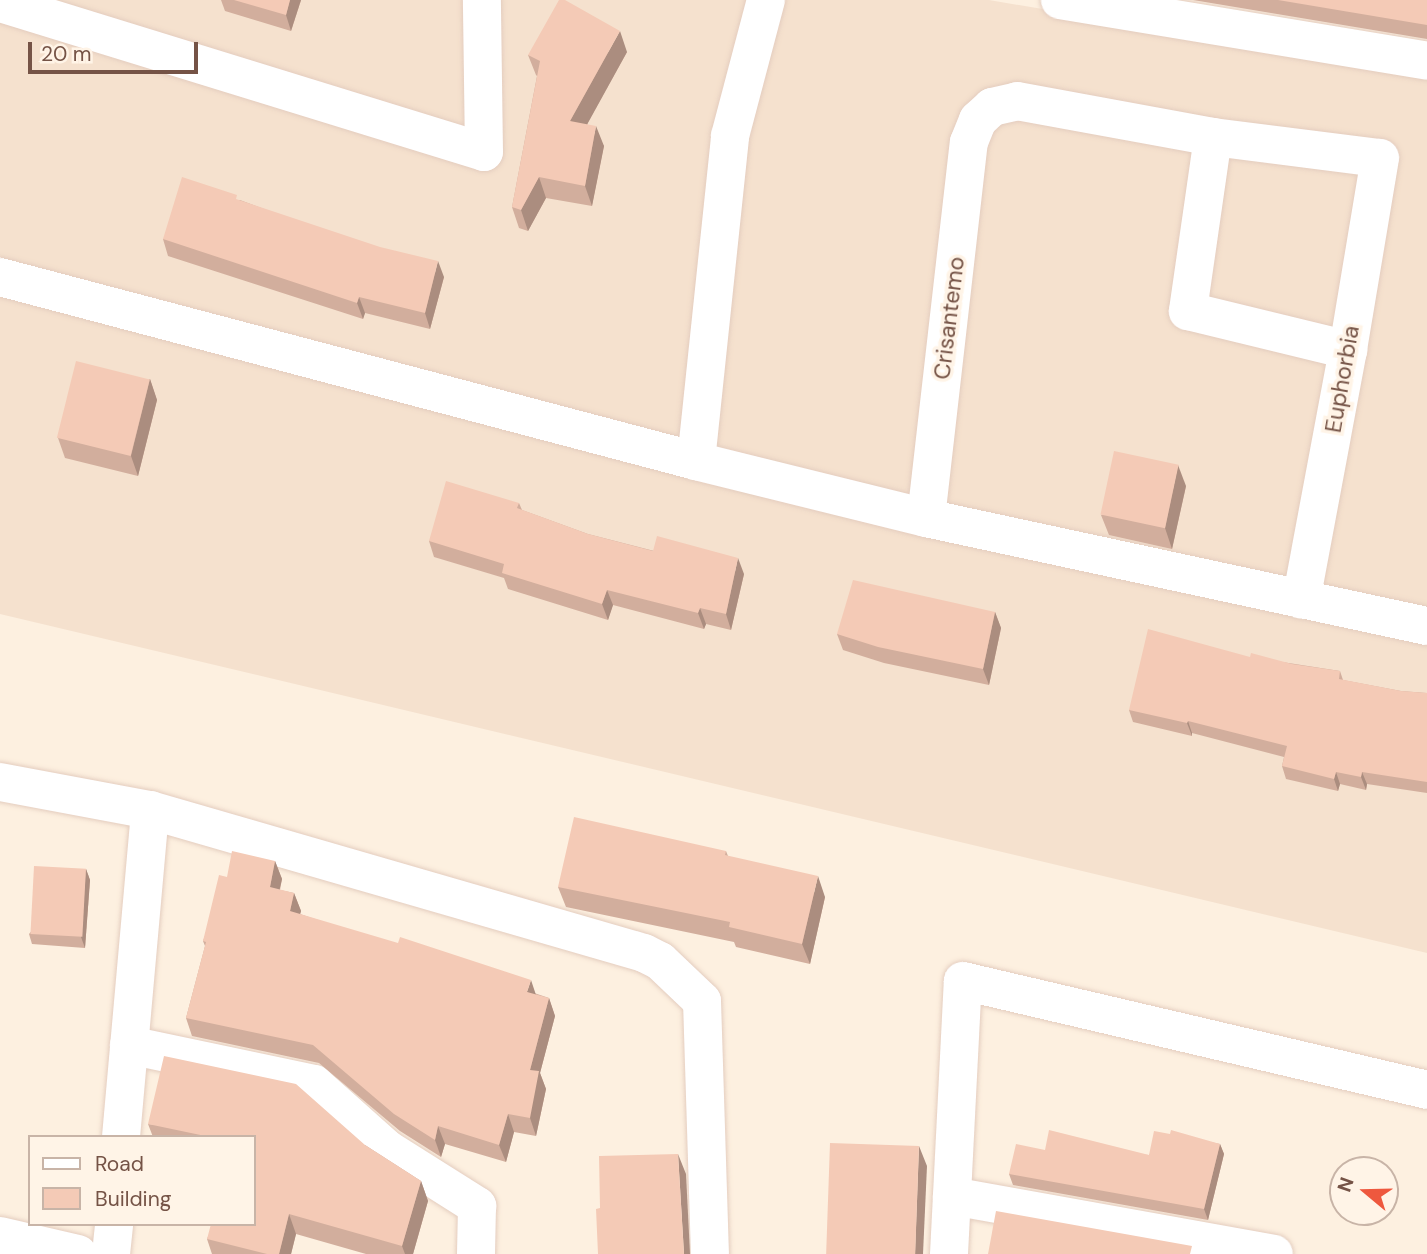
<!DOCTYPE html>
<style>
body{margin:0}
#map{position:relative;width:1427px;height:1254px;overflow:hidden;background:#fdf0e0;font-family:"DM Sans",sans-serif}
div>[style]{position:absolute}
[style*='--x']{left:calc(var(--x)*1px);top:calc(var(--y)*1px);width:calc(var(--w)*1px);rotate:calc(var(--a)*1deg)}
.residential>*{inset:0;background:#f5e1ce}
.roads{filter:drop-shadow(0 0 2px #e4cdbf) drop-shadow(0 0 2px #e4cdbf)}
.street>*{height:38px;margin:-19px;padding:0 19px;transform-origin:19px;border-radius:19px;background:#fff}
.wall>*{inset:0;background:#d2ae9d}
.shaded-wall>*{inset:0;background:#ab8d7f}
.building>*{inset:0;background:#f4cab6;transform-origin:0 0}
span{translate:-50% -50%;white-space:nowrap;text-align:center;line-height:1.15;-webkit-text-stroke:7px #fff4e7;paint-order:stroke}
.street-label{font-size:23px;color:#755346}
.legend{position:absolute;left:28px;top:1135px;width:228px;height:91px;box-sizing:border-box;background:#fff4e7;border:2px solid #c8b4a7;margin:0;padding:9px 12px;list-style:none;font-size:21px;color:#755346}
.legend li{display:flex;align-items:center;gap:14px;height:35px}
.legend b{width:35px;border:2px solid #c8b4a7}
.north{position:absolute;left:1329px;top:1156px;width:70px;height:70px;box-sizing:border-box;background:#fff4e7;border:2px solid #c8b4a7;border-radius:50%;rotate:289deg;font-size:19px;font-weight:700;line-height:28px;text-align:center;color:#755346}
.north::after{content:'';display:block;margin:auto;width:24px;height:32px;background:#ee583e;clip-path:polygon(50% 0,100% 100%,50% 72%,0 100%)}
.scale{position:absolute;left:28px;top:42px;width:170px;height:32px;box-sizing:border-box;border:4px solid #755346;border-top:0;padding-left:9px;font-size:21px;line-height:24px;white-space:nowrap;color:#755346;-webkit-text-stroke:5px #fff4e7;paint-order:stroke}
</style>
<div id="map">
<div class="residential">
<i style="clip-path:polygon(0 0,989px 0,1427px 74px,1427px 953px,0 614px)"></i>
</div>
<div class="roads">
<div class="street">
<i style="--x:1060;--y:0;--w:372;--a:9.4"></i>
<i style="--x:4;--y:4;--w:502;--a:17.14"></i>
<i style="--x:484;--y:152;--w:152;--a:-90.8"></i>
<i style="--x:1213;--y:137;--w:176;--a:98.2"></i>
<i style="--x:1188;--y:311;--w:165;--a:13.7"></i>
<i style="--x:0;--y:277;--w:720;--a:14.81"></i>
<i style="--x:696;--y:461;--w:237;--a:13.9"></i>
<i style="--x:926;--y:518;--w:513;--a:12.17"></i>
<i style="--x:696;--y:461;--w:327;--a:-84"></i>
<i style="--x:730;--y:136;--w:141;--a:-75.2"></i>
<i style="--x:926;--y:518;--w:378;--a:-83.5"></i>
<i style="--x:969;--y:142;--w:24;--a:-68"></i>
<i style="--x:978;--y:120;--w:19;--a:-43"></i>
<i style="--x:992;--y:107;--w:26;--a:-13"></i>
<i style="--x:1017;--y:101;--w:199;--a:10.4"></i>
<i style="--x:1213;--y:137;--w:168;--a:7.2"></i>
<i style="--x:1380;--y:158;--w:195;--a:99.5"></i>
<i style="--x:1348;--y:350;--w:254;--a:100.6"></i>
<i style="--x:0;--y:782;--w:153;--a:10.6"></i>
<i style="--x:150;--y:810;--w:514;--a:16.14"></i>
<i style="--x:644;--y:953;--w:18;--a:27"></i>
<i style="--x:660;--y:961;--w:58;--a:43.6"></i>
<i style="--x:702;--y:1001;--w:253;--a:88.2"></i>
<i style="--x:129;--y:1045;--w:189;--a:11.9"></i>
<i style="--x:314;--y:1084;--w:98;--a:41.7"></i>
<i style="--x:387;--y:1149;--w:107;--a:32.3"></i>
<i style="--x:477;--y:1206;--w:48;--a:91.2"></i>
<i style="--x:121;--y:1137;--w:328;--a:-84.9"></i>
<i style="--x:952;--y:1196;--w:327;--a:10.2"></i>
<i style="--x:0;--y:1236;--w:80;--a:13"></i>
<i style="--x:111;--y:1254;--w:30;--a:-84"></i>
<i style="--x:949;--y:1254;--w:273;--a:-87.1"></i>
<i style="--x:963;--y:981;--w:477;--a:13.2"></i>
</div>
</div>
<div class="wall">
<i style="clip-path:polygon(221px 0,301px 0,291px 31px,225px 11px)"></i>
<i style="clip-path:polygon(1193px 0,1427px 0,1427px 39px)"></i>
<i style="clip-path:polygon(627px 52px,587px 124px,604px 146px,592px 206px,546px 198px,528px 231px,519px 228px,512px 207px,537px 76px,536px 75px,528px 55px)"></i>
<i style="clip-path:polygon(240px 200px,444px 277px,430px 329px,365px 313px,363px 319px,168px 256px,163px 239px)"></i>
<i style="clip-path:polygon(150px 379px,157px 400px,138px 476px,65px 458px,58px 438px)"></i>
<i style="clip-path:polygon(1186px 486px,1172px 549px,1109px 535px,1101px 515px)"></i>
<i style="clip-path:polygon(519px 503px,522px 510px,588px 534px,744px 574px,731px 630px,706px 624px,704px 629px,613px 605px,608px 620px,508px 589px,504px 578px,434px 557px,429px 541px)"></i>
<i style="clip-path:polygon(995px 612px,1001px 628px,989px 685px,884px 663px,843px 650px,837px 634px)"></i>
<i style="clip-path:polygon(1250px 657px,1340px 671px,1343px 680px,1401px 691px,1427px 693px,1427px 793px,1367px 784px,1366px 790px,1340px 784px,1338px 791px,1286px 779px,1282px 766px,1284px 757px,1192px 733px,1192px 736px,1133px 722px,1129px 710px)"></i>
<i style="clip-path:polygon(726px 851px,728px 856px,825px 897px,810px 964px,736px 947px,734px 942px,566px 907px,558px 887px)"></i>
<i style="clip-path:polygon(275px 861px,282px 879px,280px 890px,294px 893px,301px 911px,300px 914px,549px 998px,555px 1016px,540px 1073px,546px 1089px,536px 1136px,514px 1132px,506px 1162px,445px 1144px,441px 1157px,400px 1131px,319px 1063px,192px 1036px,186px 1018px,205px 946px,203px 941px,227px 877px)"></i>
<i style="clip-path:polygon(86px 869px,90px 880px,85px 948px,32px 944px,29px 934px)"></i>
<i style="clip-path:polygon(148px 1124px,365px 1145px,421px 1181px,428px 1201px,413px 1254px,366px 1254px,296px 1234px,291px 1254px,212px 1254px,207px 1239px,254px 1137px,153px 1137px)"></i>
<i style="clip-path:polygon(1170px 1134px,1220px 1144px,1224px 1154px,1208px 1220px,1013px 1185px,1009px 1174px,1045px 1150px,1149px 1155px)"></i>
</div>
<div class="shaded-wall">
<i style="clip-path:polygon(290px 0,301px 0,291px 31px,286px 15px)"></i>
<i style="clip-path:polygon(620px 31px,627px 52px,578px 141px,570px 121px)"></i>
<i style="clip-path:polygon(596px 126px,604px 146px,592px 206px,585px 186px)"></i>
<i style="clip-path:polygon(539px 177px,546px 198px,528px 231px,521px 210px)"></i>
<i style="clip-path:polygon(438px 261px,444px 277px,430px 329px,425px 313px)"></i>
<i style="clip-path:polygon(359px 297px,365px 313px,363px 319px,357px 303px)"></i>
<i style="clip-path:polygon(150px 379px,157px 400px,138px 476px,131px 456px)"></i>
<i style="clip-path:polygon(1178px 465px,1186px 486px,1172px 549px,1165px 528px)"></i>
<i style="clip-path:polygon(738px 558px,744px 574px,731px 630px,726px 614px)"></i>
<i style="clip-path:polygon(607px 590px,613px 605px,608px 620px,602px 604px)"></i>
<i style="clip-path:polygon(700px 608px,706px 624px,704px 629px,698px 613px)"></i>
<i style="clip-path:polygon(995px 612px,1001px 628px,989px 685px,983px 669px)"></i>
<i style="clip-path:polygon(1188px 721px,1192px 733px,1192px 736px,1187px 723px)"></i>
<i style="clip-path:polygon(1336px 772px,1340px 784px,1338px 791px,1334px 779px)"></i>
<i style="clip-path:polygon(1362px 772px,1367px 784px,1366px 790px,1361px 777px)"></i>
<i style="clip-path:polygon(275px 861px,282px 879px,276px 905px,270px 887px)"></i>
<i style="clip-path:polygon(86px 869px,90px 880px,85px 948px,81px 937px)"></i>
<i style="clip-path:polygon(818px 876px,825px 897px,810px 964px,802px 944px)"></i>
<i style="clip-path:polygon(294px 893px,301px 911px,296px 929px,290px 911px)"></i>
<i style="clip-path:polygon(531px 980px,537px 998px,527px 992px)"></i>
<i style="clip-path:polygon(549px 998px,555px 1016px,540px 1073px,546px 1089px,536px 1136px,530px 1118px,530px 1070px)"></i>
<i style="clip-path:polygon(508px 1114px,514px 1132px,506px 1162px,499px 1145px)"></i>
<i style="clip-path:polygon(438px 1126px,445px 1144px,441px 1157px,435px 1140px)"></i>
<i style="clip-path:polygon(1220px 1144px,1224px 1154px,1208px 1220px,1204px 1209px)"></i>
<i style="clip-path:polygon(919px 1146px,927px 1166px,923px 1254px,915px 1254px)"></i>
<i style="clip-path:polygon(678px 1154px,686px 1174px,690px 1254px,684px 1254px)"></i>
<i style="clip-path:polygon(421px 1181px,428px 1201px,413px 1254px,405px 1254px,402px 1246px)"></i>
<i style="clip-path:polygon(289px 1214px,296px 1234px,291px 1254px,279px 1254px)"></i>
</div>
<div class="building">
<i style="clip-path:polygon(234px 0,290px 0,286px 15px)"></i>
<i style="clip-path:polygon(559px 0,565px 0,620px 31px,570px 121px,596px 126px,585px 186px,539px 177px,521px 210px,512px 207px,540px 61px,528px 55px)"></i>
<i style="clip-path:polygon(1278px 0,1427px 0,1427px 25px)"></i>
<i style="clip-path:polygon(182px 177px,237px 195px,236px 199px,380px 247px,438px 261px,425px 313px,359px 297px,357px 303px,163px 239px)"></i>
<i style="left:76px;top:361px;width:76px;height:79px;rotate:14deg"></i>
<i style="left:1114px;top:451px;width:66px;height:65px;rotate:12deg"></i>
<i style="clip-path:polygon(446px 481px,519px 503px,517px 508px,588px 534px,653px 551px,657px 536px,738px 558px,726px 614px,700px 608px,698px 613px,607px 590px,602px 604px,502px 573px,504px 564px,429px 541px)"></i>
<i style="clip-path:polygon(853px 580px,995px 612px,983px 669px,878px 647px,837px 634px)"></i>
<i style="clip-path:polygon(1148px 629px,1250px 657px,1251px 653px,1292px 664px,1340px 671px,1339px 679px,1401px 691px,1427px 693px,1427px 782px,1362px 772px,1361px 777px,1336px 772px,1334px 779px,1282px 766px,1287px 746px,1188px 721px,1187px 723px,1129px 710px)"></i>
<i style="clip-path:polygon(574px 817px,726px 851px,725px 855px,818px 876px,802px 944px,729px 927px,730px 922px,558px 887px)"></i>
<i style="clip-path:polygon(232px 851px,275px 861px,270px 887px,294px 893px,290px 911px,398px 943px,400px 937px,531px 980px,527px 992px,549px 998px,530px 1070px,539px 1071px,530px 1118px,508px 1114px,499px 1145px,438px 1126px,435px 1140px,394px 1114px,313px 1045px,186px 1018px,206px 942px,203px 941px,219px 875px,227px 877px)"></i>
<i style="left:34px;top:866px;width:52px;height:68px;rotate:3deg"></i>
<i style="clip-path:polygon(164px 1056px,296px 1084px,365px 1145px,421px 1181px,402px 1246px,289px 1214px,279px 1254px,267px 1254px,207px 1239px,211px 1224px,254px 1224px,254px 1137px,210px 1137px,148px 1124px)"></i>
<i style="clip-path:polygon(1049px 1130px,1149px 1155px,1154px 1131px,1170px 1134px,1171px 1130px,1220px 1144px,1204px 1209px,1009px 1174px,1016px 1144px,1045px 1150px)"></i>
<i style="left:830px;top:1143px;width:89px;height:111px;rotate:2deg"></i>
<i style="clip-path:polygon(678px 1154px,684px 1254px,598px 1254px,596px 1209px,600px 1208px,599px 1156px)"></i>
<i style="clip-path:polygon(996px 1211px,1192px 1246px,1190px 1254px,988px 1254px)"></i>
</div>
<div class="street-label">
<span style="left:949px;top:318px;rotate:-83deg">Crisantemo</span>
<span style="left:1342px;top:379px;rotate:-80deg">Euphorbia</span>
</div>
<ul class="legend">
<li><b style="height:9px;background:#fff"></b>Road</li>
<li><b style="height:19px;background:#f4cab6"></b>Building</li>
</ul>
<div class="north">N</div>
<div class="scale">20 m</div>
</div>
